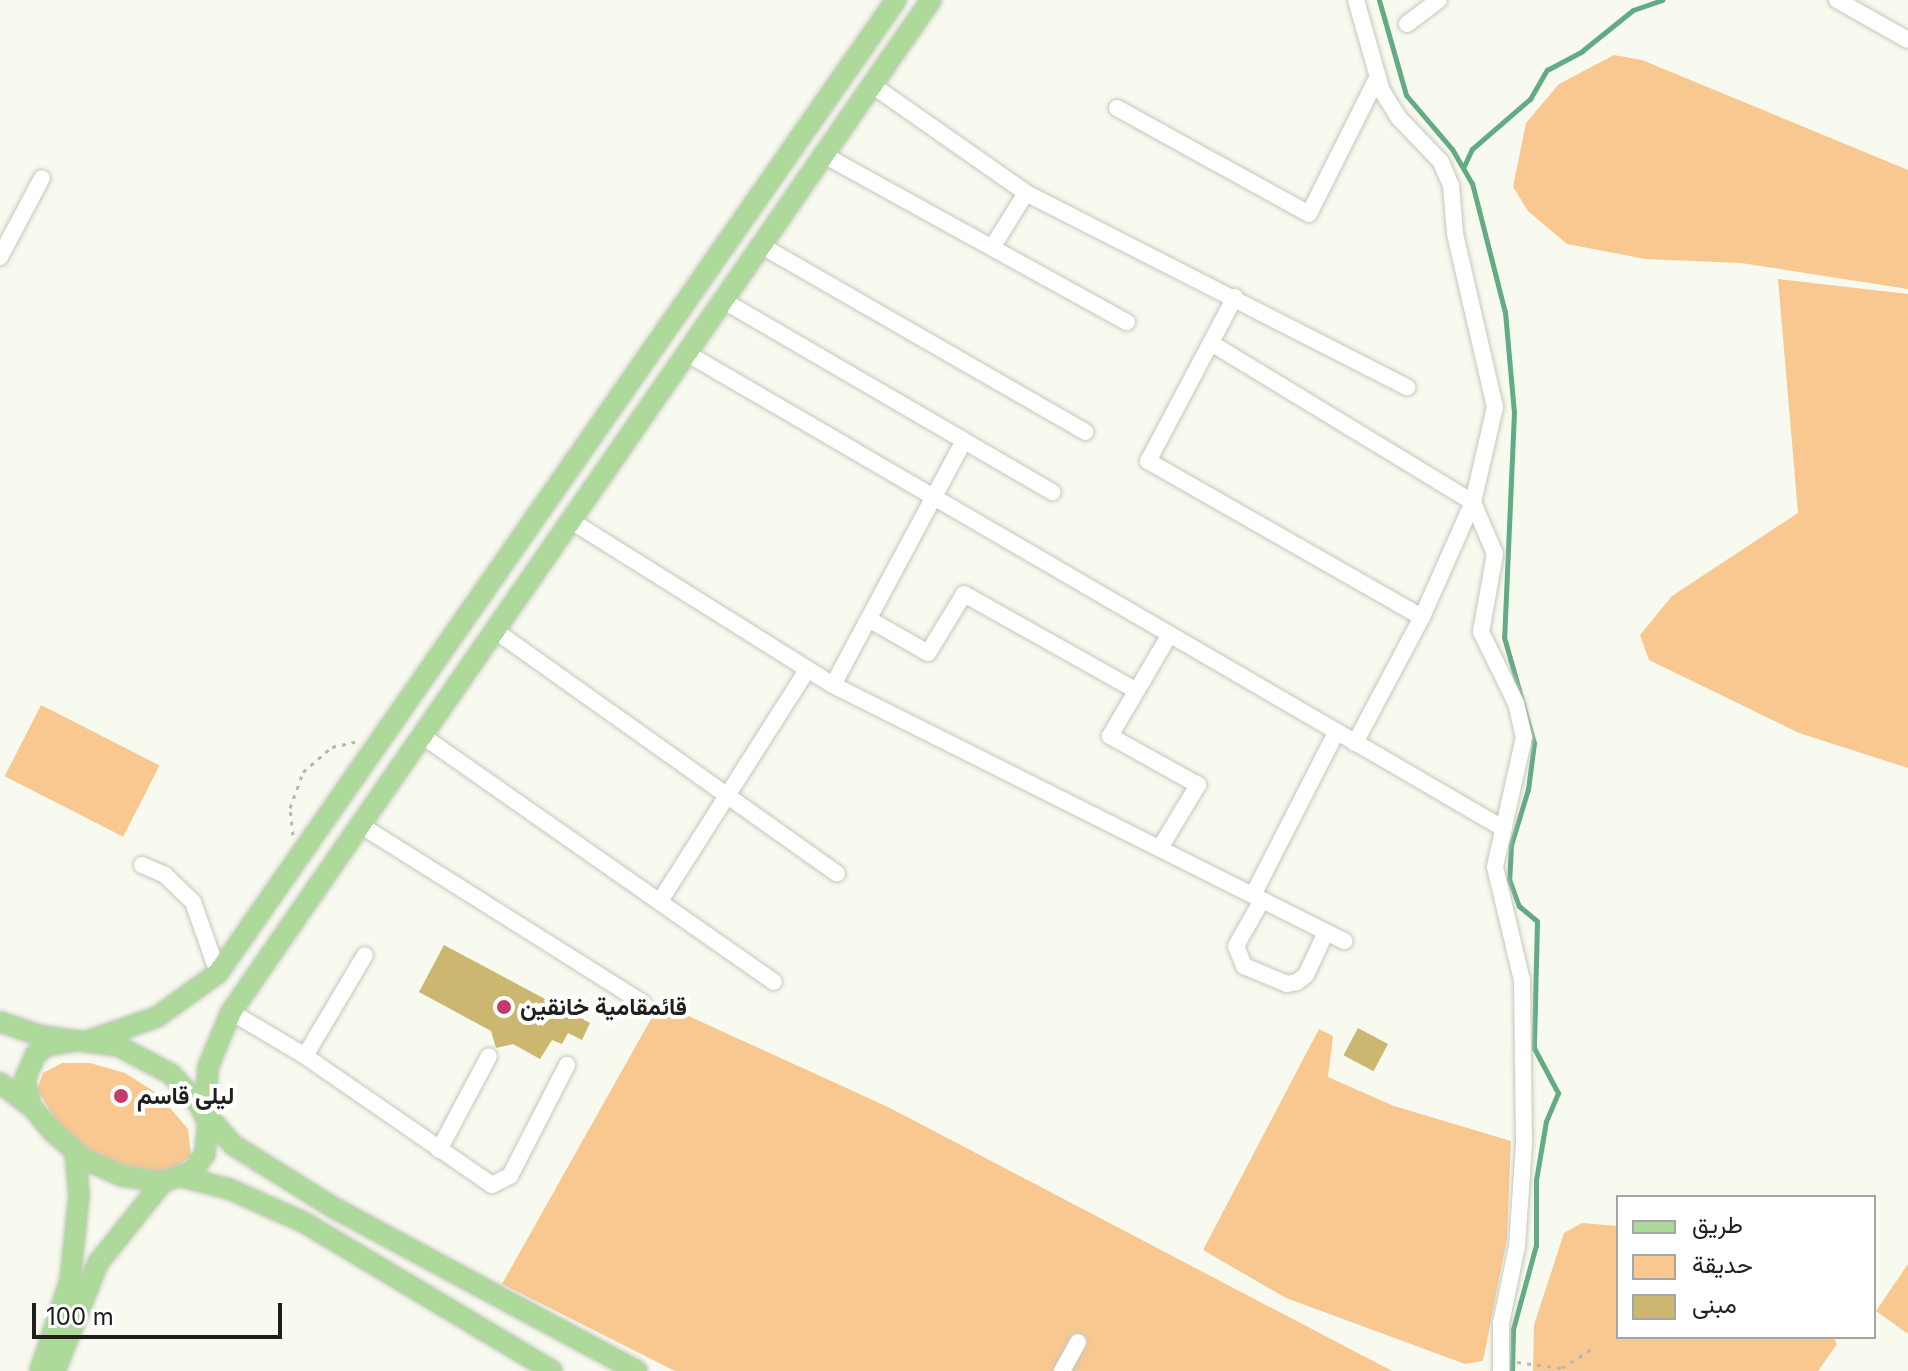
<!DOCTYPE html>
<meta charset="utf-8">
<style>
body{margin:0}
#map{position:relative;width:1908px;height:1371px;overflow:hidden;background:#f8faef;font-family:Inter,Vazirmatn,sans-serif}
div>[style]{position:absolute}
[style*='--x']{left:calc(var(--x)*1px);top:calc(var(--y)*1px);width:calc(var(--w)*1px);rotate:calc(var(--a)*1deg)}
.green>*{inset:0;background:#f8c890;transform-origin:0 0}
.stream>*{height:5px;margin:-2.5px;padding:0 2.5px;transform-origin:2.5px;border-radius:2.5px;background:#62ab85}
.building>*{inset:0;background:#ccb770;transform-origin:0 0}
.path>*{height:3px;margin-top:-1.5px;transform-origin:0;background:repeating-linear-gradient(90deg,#b7b8af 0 4px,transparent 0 10px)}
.roads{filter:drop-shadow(0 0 2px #c5c7bd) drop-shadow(0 0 2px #c5c7bd)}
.minor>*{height:16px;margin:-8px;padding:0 8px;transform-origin:8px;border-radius:8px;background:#fff}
.major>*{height:20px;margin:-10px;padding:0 10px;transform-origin:10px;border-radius:10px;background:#adda9b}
.dots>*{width:22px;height:22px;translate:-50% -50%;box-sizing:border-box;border:4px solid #fff;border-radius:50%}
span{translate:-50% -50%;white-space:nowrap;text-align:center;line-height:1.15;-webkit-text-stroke:8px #fff;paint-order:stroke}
.poi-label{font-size:24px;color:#1f1f1b;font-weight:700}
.left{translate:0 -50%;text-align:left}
.legend{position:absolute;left:1616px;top:1195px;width:260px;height:144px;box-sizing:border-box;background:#fff;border:2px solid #a5a5a4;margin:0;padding:10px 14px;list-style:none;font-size:24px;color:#1f1f1b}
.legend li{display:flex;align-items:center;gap:16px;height:40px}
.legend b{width:40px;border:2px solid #a5a5a4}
.scale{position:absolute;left:32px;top:1303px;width:250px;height:36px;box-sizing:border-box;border:4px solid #1f1f1b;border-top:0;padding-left:10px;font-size:24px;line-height:28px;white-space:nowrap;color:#1f1f1b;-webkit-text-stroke:6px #fff;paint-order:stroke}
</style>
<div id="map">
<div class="green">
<i style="clip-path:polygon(1614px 55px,1642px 60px,1908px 170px,1908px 289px,1741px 263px,1645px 259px,1567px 244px,1528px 211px,1513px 187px,1526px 123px,1559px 84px)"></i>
<i style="clip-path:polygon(1778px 279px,1908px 294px,1908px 768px,1799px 733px,1649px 660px,1640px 635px,1672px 596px,1798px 513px)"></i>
<i style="left:41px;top:705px;width:133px;height:80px;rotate:27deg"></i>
<i style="clip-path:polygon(660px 1003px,888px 1107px,1392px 1371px,675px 1371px,502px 1284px)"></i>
<i style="clip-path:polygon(1319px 1029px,1333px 1036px,1328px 1077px,1394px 1106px,1511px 1141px,1507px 1239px,1483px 1361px,1465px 1364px,1286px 1298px,1203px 1250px)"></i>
<i style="clip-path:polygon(62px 1063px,90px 1063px,125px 1073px,158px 1094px,188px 1129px,191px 1156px,168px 1173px,117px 1167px,67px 1137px,37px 1090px,43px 1073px)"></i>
<i style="clip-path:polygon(1582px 1223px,1618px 1226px,1618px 1337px,1833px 1337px,1837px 1344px,1818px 1371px,1533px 1371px,1534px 1325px,1564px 1233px)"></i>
<i style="clip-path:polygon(1908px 1264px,1908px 1334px,1876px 1311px)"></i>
</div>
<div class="stream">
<i style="--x:1379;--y:0;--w:99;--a:74.1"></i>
<i style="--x:1406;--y:95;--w:71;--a:49.6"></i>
<i style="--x:1452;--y:149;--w:39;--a:60"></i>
<i style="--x:1472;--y:183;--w:133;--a:75.7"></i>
<i style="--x:1505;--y:312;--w:100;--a:84.9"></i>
<i style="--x:1514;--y:412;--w:225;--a:92.5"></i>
<i style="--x:1504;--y:637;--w:110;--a:74.2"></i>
<i style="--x:1534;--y:743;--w:46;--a:97.4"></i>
<i style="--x:1528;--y:789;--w:59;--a:106.9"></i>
<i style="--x:1511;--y:845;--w:34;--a:93"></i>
<i style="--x:1509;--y:879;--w:29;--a:70"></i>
<i style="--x:1519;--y:906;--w:23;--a:40"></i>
<i style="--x:1537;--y:921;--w:127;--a:91.4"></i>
<i style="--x:1534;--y:1048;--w:51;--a:61.9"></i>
<i style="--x:1558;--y:1093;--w:30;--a:113"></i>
<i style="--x:1546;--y:1121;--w:60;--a:99.6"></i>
<i style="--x:1536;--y:1180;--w:65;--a:90"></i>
<i style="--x:1536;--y:1245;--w:87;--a:105.3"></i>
<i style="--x:1513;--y:1329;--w:42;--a:91.4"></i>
<i style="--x:1464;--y:166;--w:19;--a:-65"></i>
<i style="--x:1472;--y:149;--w:77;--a:-40.8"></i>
<i style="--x:1530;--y:99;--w:34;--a:-60"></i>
<i style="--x:1547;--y:70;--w:40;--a:-28"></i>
<i style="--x:1582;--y:51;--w:65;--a:-38.8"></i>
<i style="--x:1633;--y:10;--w:31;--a:-19"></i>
</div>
<div class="building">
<i style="clip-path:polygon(444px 945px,590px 1023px,582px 1040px,568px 1033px,562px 1044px,552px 1040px,540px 1059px,513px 1044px,496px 1048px,491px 1031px,419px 992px)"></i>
<i style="left:1358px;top:1028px;width:34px;height:31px;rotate:28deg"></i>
</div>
<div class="path">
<i style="--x:293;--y:835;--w:27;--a:-96"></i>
<i style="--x:290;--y:808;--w:38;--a:-70"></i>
<i style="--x:303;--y:772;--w:38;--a:-41"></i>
<i style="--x:332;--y:747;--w:28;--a:-13"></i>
<i style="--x:1517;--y:1362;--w:45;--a:7.6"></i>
<i style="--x:1562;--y:1368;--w:38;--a:-33"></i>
</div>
<div class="roads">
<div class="minor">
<i style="--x:1356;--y:0;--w:95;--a:74.1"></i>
<i style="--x:1382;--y:91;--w:31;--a:58"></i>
<i style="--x:1398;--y:117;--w:62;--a:46.3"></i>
<i style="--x:1441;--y:162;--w:25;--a:67"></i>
<i style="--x:1451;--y:185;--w:49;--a:85.3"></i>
<i style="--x:1455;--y:234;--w:178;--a:77"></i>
<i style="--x:1495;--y:407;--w:98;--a:103"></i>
<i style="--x:1473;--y:502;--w:56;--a:67.1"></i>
<i style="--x:1495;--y:554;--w:79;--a:100.2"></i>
<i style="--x:1481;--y:632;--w:79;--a:63.8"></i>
<i style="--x:1516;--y:703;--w:35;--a:77"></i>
<i style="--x:1524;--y:737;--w:133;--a:102.6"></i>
<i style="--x:1495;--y:867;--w:116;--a:76.6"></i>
<i style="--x:1522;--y:980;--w:164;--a:89.3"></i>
<i style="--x:1524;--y:1144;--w:102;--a:93.9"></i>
<i style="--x:1517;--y:1246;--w:79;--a:101.7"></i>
<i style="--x:1501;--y:1323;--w:48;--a:90"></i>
<i style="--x:1837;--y:0;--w:81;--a:29.4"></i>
<i style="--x:1407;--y:24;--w:40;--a:-37"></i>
<i style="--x:872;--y:85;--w:188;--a:35"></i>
<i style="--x:1026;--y:193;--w:428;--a:27"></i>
<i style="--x:1117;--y:108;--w:219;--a:28.9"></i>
<i style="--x:1309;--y:214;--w:152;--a:-63.4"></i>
<i style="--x:824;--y:155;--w:346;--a:28.9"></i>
<i style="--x:762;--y:246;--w:373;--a:29.9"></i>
<i style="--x:993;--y:246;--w:62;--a:-58.1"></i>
<i style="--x:0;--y:257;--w:89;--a:-62"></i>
<i style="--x:1235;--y:297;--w:186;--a:117.9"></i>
<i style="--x:1148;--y:461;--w:315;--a:29.7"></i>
<i style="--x:724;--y:301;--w:380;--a:30.2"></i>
<i style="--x:1211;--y:343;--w:306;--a:31.3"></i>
<i style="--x:1473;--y:502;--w:126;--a:113.9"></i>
<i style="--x:1422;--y:617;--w:143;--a:118"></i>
<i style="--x:688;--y:354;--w:944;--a:30.2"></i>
<i style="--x:573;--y:522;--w:307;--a:32.1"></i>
<i style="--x:833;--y:685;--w:572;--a:26.61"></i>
<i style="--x:872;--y:621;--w:64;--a:29.7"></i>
<i style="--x:928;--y:653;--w:69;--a:-58.6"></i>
<i style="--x:964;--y:594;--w:198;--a:29.3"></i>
<i style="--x:497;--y:632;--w:417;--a:35.4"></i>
<i style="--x:833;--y:685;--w:277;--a:-61.8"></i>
<i style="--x:424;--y:737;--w:427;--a:35"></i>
<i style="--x:362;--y:826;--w:332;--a:32.2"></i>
<i style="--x:1160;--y:848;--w:74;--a:-58.9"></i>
<i style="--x:1198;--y:785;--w:101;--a:-150.9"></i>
<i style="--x:1110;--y:736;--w:116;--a:-59.5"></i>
<i style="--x:142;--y:865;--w:25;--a:23"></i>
<i style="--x:165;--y:875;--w:39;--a:44"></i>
<i style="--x:193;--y:902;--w:75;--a:70.6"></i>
<i style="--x:1253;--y:895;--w:182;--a:-62.9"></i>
<i style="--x:1262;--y:900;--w:53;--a:119.5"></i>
<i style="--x:1236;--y:946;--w:22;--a:68"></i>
<i style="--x:1244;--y:966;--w:47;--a:22.7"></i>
<i style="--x:1287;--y:984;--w:10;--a:-11"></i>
<i style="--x:1297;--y:982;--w:11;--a:-38"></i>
<i style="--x:1306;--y:975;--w:47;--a:-65.1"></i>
<i style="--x:660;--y:901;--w:274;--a:-57.5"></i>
<i style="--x:231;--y:1012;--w:86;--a:30.7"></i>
<i style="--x:305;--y:1056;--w:227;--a:34.6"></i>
<i style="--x:492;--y:1185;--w:20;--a:-27"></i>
<i style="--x:510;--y:1176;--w:125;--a:-62.8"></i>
<i style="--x:305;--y:1056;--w:117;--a:-59.3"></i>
<i style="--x:439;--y:1150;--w:106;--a:-62"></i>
<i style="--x:1062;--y:1371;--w:33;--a:-61"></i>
</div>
<div class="major">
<i style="--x:0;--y:1022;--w:44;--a:18.4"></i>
<i style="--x:42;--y:1036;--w:77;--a:7.5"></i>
<i style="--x:118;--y:1046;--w:60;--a:27.8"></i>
<i style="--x:171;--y:1074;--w:41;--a:47"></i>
<i style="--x:199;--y:1104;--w:21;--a:65"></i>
<i style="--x:208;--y:1123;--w:31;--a:96"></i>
<i style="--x:205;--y:1154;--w:21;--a:127"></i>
<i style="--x:192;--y:1171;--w:31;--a:159"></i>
<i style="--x:163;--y:1182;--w:41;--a:-171.7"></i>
<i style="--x:122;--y:1176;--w:42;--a:-155.9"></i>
<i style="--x:84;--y:1159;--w:41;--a:-138.9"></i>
<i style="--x:53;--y:1132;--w:34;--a:-130"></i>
<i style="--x:31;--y:1106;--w:28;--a:-103"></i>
<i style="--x:25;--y:1079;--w:26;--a:-67"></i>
<i style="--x:35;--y:1055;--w:14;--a:-39"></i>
<i style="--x:46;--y:1046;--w:28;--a:-10"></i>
<i style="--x:88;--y:1041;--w:73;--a:-19.2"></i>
<i style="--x:157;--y:1017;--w:75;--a:-35.8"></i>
<i style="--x:218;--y:973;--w:1186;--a:-55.13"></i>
<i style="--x:0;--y:1083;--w:39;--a:37"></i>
<i style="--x:183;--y:1177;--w:48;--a:14.6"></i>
<i style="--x:229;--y:1189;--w:83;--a:24.1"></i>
<i style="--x:305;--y:1223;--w:288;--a:30.9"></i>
<i style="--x:40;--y:1371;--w:95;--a:-71.6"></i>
<i style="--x:70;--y:1281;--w:86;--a:-84"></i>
<i style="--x:79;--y:1195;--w:43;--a:-95.3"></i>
<i style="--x:55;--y:1371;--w:116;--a:-68.3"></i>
<i style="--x:98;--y:1263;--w:104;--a:-51.3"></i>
<i style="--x:637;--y:1371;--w:344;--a:-151.7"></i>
<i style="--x:334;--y:1208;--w:119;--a:-148"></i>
<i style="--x:233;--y:1145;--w:43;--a:-131.2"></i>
<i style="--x:205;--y:1113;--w:46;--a:-86.3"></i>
<i style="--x:208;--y:1067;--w:60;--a:-67.3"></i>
<i style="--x:231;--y:1012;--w:1231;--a:-55.33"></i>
</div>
</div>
<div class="dots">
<i style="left:504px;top:1007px;background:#c73b6c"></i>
<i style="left:121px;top:1096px;background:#c73b6c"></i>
</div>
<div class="poi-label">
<span class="left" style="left:520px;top:1007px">قائمقامية خانقين</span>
<span class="left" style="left:137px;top:1096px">ليلى قاسم</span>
</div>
<ul class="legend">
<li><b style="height:10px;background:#adda9b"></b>طريق</li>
<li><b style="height:22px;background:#f8c890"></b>حديقة</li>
<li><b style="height:22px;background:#ccb770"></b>مبنى</li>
</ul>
<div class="scale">100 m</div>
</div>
